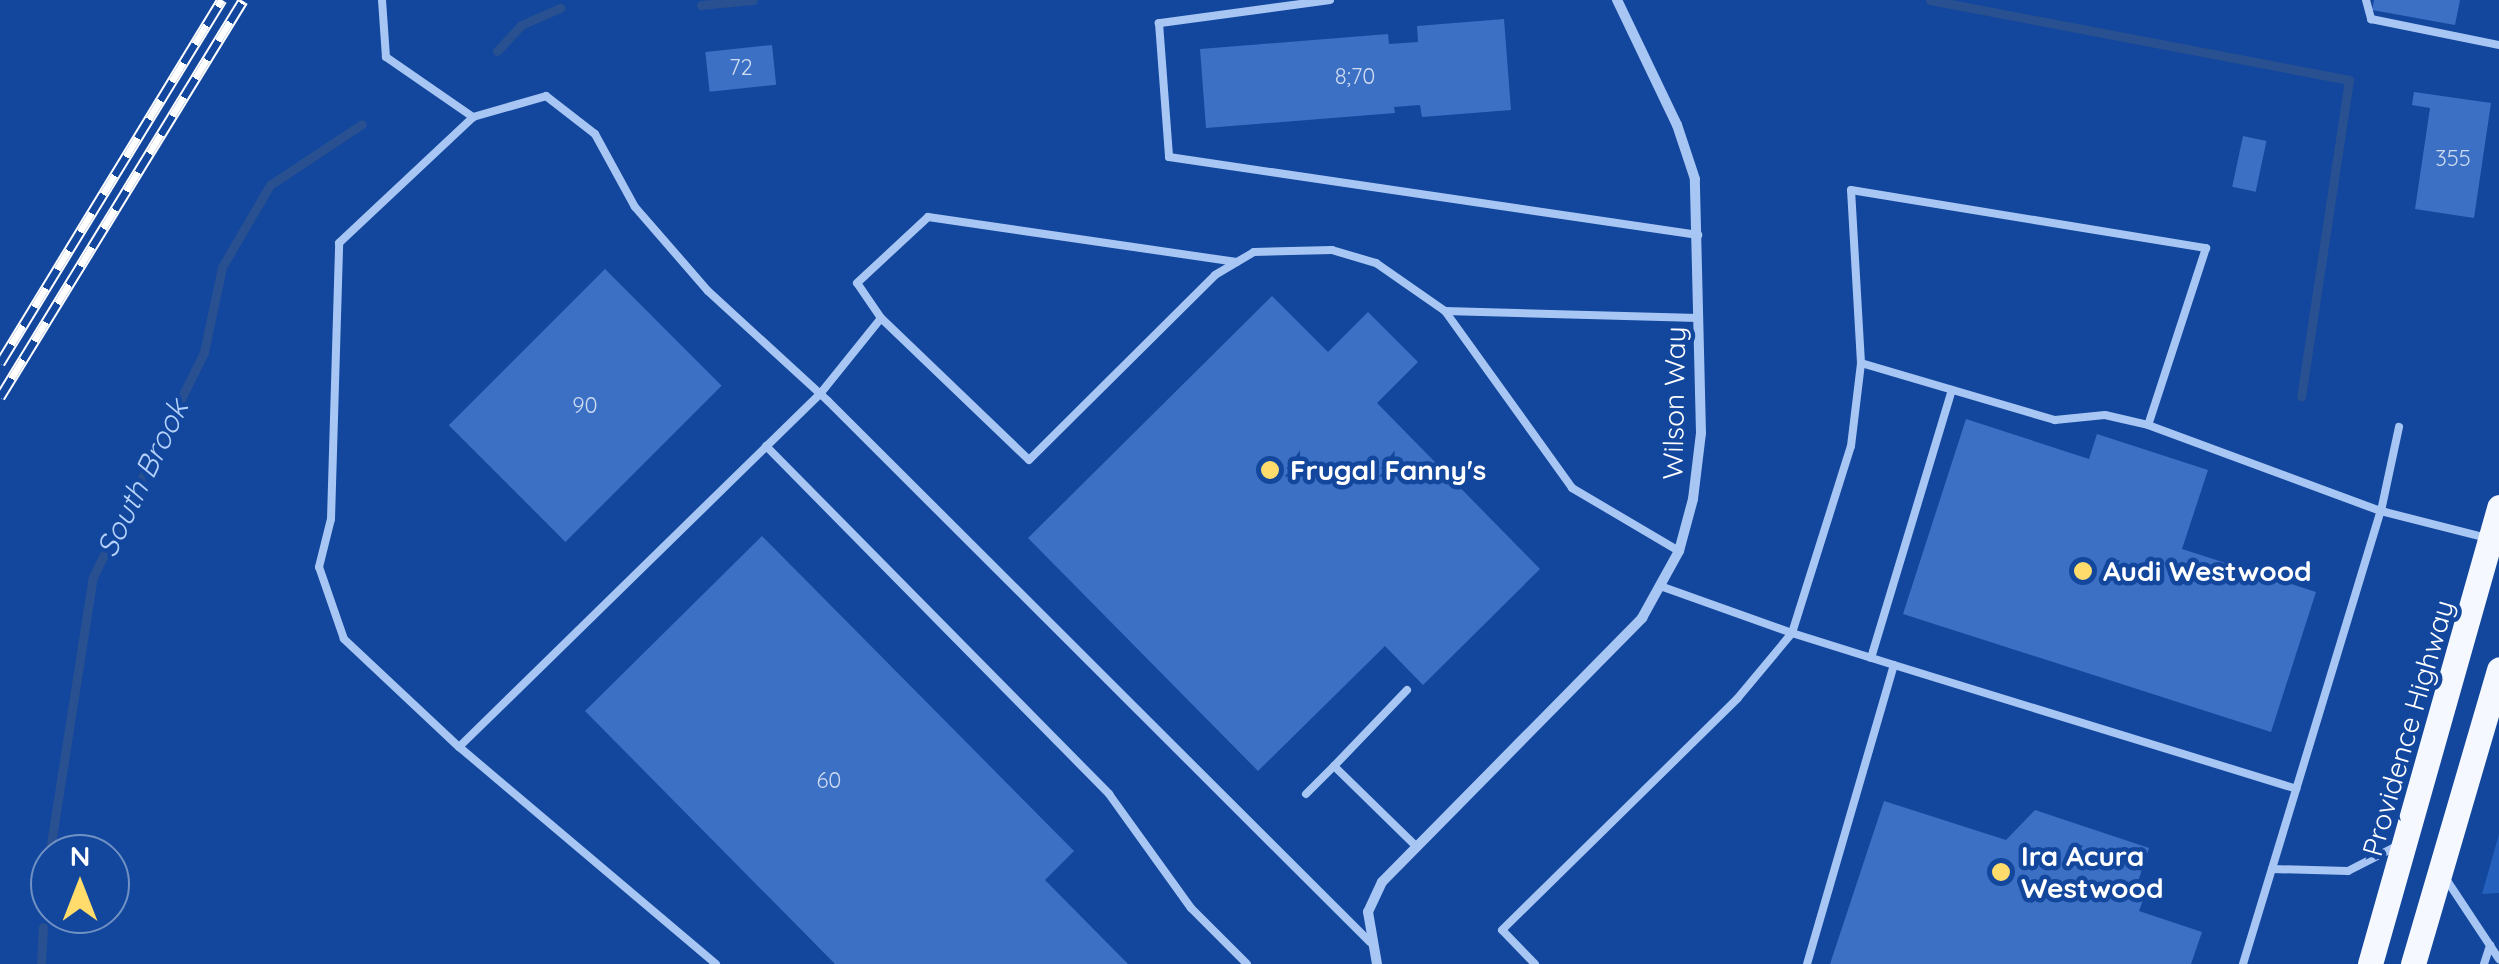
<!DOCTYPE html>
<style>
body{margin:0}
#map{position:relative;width:2499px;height:964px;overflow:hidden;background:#12479d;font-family:Quicksand,sans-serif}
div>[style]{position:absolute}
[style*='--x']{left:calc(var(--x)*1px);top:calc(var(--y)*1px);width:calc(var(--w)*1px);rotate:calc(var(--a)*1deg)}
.green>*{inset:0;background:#2460bc}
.stream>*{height:9px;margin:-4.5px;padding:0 4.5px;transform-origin:4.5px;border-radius:4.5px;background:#295090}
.building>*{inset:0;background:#3b70c4;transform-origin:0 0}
.lane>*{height:8px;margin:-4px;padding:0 4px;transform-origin:4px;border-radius:4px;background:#a8c6f4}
.street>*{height:10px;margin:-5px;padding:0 5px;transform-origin:5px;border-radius:5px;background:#a8c6f4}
.primary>*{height:25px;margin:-12.5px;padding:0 12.5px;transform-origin:12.5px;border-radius:12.5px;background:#f5f8ff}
.rail>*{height:11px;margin-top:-5.5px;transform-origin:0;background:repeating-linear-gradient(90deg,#12479d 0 22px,#fff 0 44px);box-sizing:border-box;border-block:2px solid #fff}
.dots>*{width:28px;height:28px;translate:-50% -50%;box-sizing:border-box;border:5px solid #12479d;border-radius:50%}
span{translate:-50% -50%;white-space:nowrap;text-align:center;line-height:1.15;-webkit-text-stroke:9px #12479d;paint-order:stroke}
.number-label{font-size:22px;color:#cedbf0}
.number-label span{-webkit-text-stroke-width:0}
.street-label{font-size:28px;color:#fff}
.poi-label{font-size:28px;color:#fff;font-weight:700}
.left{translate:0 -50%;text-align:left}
.water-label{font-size:30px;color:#b4d1fb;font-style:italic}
.north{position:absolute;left:30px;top:834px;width:100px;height:100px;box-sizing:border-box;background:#12479d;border:2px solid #7191c4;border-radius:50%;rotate:0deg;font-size:28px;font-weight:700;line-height:40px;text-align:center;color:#fff}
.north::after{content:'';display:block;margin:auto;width:35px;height:45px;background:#ffdc6b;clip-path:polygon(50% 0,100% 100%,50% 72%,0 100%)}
</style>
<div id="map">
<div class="green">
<i style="clip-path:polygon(2499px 834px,2499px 893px,2482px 894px)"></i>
</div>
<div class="stream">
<i style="--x:1930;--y:0;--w:427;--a:10.8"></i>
<i style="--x:2349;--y:80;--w:320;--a:98.6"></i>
<i style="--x:701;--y:5;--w:52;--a:-5.5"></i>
<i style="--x:497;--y:51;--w:35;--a:-47"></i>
<i style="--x:521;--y:25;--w:43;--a:-23.6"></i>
<i style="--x:43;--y:895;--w:322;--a:-81.1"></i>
<i style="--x:93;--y:577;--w:251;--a:-63.7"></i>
<i style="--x:204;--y:352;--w:87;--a:-78"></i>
<i style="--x:222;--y:267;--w:95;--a:-59.7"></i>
<i style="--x:270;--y:185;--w:110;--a:-33.5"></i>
<i style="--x:41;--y:964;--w:37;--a:-87"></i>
</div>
<div class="building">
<i style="clip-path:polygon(2374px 0,2460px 0,2455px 25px,2372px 10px)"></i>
<i style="clip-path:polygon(1504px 19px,1511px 110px,1422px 117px,1420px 105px,1394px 107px,1395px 113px,1206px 128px,1200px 49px,1388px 34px,1389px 44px,1418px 42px,1417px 26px)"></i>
<i style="left:772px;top:45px;width:40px;height:67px;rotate:84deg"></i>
<i style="clip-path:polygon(2414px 92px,2491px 103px,2474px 218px,2415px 209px,2430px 108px,2412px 105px)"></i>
<i style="left:2243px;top:136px;width:24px;height:52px;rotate:12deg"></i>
<i style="left:605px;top:269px;width:165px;height:221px;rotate:45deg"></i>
<i style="clip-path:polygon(1272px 296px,1328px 352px,1368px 312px,1418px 362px,1377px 403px,1540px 569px,1423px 685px,1385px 646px,1258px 771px,1028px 538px)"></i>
<i style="clip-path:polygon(1966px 419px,2089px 459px,2097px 434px,2208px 470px,2182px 549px,2316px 592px,2271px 732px,1903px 614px)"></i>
<i style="clip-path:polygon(762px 536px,1074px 851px,1045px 880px,1128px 964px,835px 964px,585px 711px)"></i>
<i style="clip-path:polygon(1884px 801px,2006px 840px,2035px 810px,2149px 848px,2133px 897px,2143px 900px,2139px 911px,2202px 932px,2191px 964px,1830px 964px)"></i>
</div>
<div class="lane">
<i style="--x:382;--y:0;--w:57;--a:86"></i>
<i style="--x:386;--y:57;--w:106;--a:34.6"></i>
<i style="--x:1330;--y:0;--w:173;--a:172.3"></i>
<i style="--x:1159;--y:23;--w:134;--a:85.7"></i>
<i style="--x:1169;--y:157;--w:535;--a:8.39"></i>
<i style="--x:2366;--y:0;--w:20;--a:75"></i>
<i style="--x:2371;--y:19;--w:131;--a:11.5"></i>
<i style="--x:1445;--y:311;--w:253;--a:1.6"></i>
<i style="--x:881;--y:318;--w:42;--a:-124.4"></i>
<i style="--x:857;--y:283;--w:97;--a:-42.9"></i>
<i style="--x:928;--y:217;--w:312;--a:8.3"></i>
<i style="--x:1861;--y:363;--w:173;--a:-93.3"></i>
<i style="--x:1851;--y:190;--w:360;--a:9.3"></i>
<i style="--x:2206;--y:248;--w:186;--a:108.1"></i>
<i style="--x:766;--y:446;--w:489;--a:45.4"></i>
<i style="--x:1109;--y:794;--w:140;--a:54.3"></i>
<i style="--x:1191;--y:908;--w:79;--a:45"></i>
<i style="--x:1871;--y:658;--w:280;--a:-73.2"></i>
<i style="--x:1894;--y:665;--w:421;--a:17.1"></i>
<i style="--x:1407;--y:690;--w:105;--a:133.8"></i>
<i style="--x:1334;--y:766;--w:116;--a:44.3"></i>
<i style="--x:459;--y:747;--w:158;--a:-136.8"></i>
<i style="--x:344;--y:639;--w:76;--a:-109.1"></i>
<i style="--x:319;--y:567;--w:49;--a:-76"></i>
<i style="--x:331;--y:519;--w:276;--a:-88.3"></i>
<i style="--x:339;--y:243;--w:184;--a:-43.2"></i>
<i style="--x:473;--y:117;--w:76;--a:-16"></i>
<i style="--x:546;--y:96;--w:62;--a:37.8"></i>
<i style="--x:595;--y:134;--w:83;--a:61.3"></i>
<i style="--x:635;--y:207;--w:111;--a:49"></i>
<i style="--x:708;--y:291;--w:163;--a:42.5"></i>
<i style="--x:828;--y:401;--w:766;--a:44.95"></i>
<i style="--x:1306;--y:794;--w:40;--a:-45"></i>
<i style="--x:2272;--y:869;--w:76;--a:1.5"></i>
<i style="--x:2348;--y:871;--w:53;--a:-27.1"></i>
<i style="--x:2444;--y:876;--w:100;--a:56.5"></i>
<i style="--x:716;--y:964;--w:336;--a:-139.8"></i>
<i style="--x:459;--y:747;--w:505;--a:-44.36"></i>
<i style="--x:820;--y:394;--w:97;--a:-51.2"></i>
<i style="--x:881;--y:318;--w:205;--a:43.8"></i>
<i style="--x:1029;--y:460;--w:262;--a:-44.8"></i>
<i style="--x:1215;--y:275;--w:45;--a:-30.5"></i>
<i style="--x:1254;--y:252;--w:78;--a:-1.5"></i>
<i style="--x:1332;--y:250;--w:46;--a:16.5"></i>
<i style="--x:1376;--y:263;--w:84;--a:34.8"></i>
<i style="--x:1445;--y:311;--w:218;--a:54.3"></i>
<i style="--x:1572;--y:488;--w:124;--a:30.5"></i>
<i style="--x:1535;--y:964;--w:47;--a:-134.1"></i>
<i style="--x:1502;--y:930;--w:330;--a:-44.5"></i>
<i style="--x:1737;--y:699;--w:86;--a:-50.2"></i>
<i style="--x:1792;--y:633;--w:137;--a:-160.4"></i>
<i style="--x:1807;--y:964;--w:311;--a:-73.8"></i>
<i style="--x:1894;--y:665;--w:107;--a:-162.6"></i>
<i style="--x:1792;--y:633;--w:196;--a:-72.5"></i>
<i style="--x:1851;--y:446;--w:84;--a:-83.1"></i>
<i style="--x:1861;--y:363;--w:202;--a:16.4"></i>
<i style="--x:2055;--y:420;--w:50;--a:-5.7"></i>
<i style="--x:2105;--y:415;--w:44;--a:13.1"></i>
<i style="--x:2148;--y:425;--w:248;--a:20.3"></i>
<i style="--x:2381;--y:511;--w:109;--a:14.3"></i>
<i style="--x:2243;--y:964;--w:474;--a:-73.1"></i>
<i style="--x:2381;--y:511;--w:86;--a:-77.9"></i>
<i style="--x:2484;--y:964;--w:20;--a:-72"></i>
</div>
<div class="street">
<i style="--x:1377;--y:964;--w:53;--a:-99.8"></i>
<i style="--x:1368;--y:912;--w:33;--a:-65"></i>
<i style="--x:1382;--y:882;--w:371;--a:-45.4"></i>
<i style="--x:1642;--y:618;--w:77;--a:-61.1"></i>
<i style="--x:1679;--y:551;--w:54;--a:-74.9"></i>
<i style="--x:1693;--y:499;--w:66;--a:-83.1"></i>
<i style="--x:1701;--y:433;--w:254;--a:-91.4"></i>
<i style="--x:1695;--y:179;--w:57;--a:-108.4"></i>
<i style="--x:1677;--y:125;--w:139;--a:-115.6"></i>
</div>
<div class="primary">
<i style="--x:2370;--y:964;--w:475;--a:-74.2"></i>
<i style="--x:2413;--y:964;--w:307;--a:-73.7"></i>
</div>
<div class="rail">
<i style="--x:0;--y:363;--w:426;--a:-58.6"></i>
<i style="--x:0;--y:397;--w:465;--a:-58.5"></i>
</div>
<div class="dots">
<i style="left:1270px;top:470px;background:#ffdc6b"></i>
<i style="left:2083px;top:571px;background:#ffdc6b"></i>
<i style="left:2001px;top:872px;background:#ffdc6b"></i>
</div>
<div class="number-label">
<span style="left:741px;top:68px">72</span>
<span style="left:1355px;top:77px">8;70</span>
<span style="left:2453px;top:159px">355</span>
<span style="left:585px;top:406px">90</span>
<span style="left:829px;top:781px">60</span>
</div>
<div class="street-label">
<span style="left:1674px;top:403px;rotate:-89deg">Wilson Way</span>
<span style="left:2408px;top:728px;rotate:-74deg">Providence Highway</span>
</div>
<div class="poi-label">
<span class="left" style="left:1290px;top:470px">Frugal Fanny's</span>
<span class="left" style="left:2103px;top:571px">Audi Westwood</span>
<span class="left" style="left:2021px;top:872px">Ira Acura<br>Westwood</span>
</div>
<div class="water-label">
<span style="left:142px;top:478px;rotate:-64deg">South Brook</span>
</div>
<div class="north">N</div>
</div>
